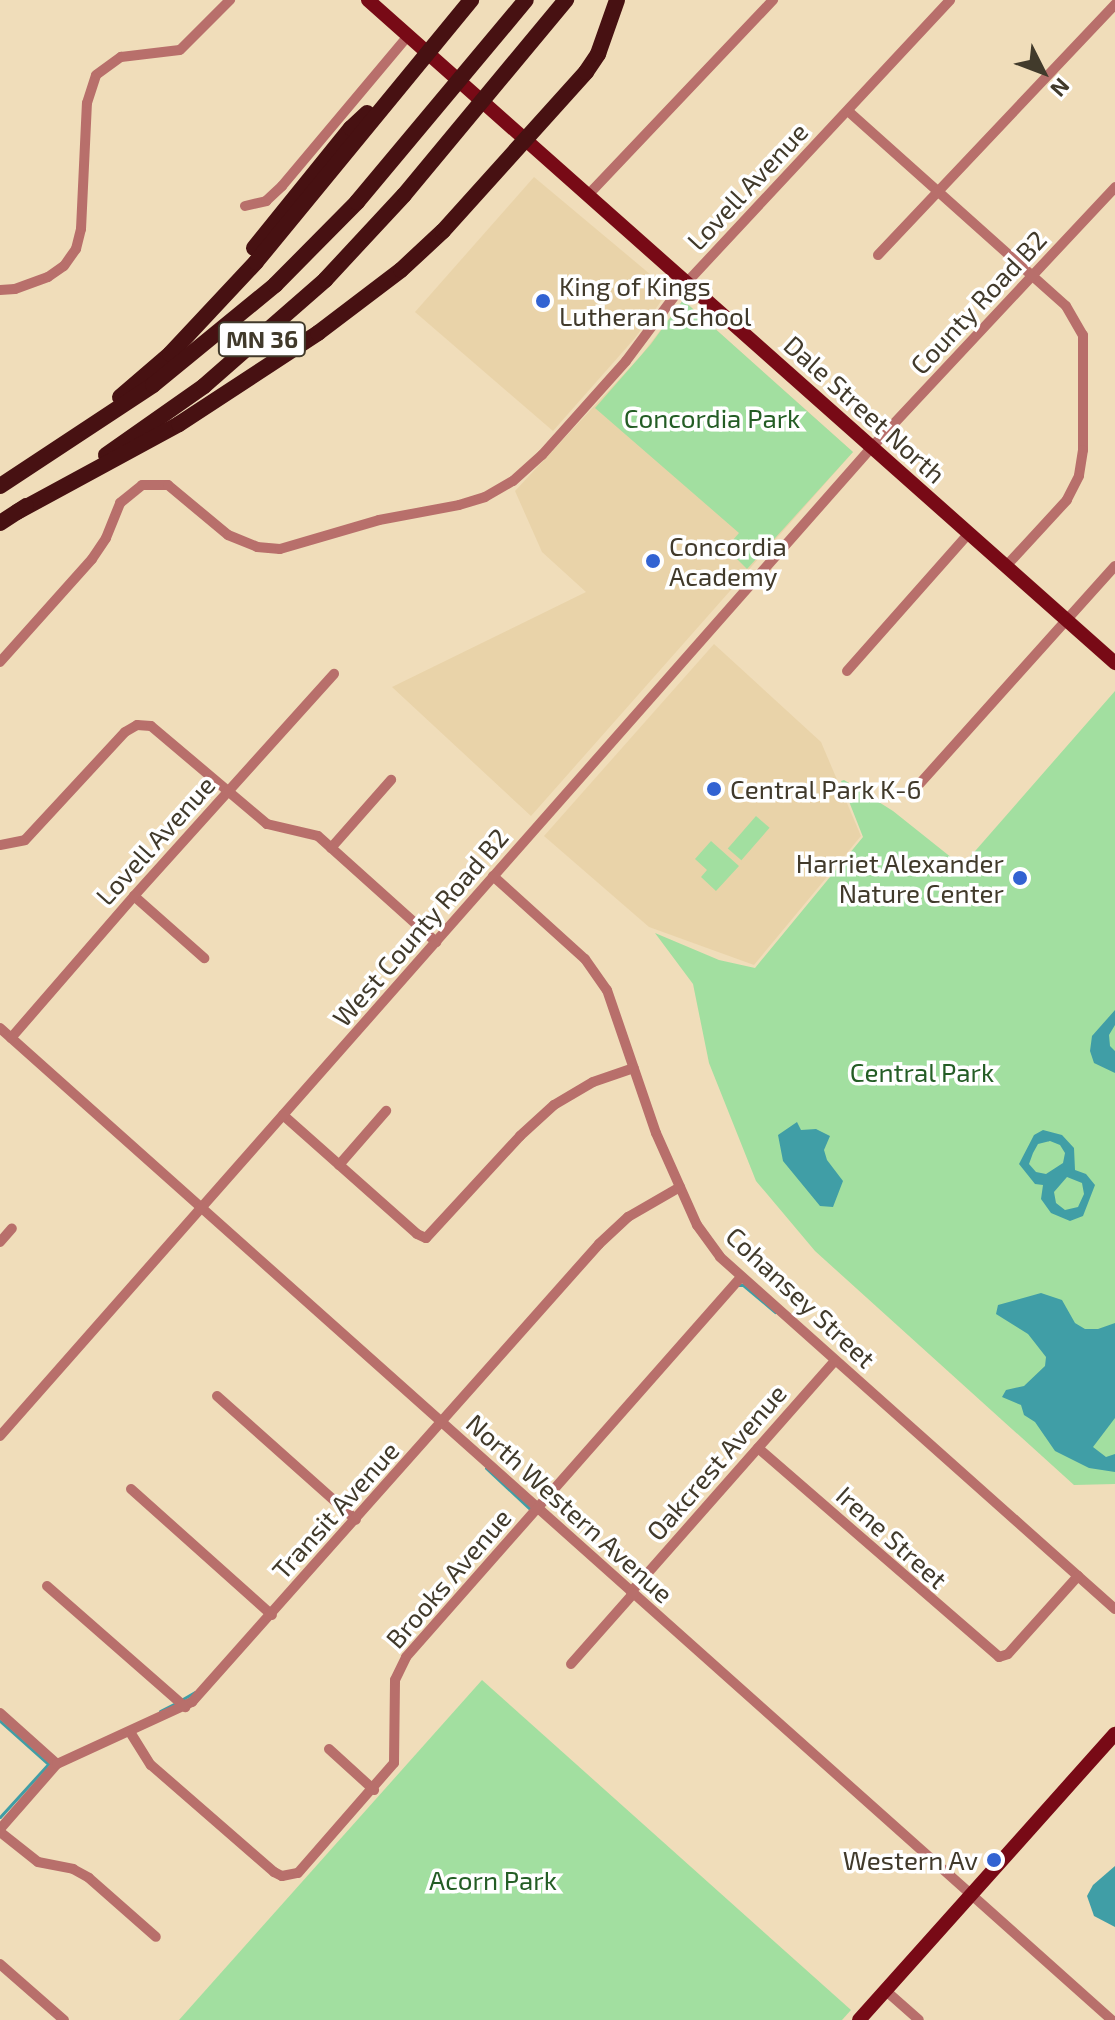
<!DOCTYPE html>
<style>
body{margin:0}
#map{position:relative;width:1115px;height:2020px;overflow:hidden;background:#f0ddba;font-family:"Exo 2",sans-serif}
div>[style]{position:absolute}
[style*='--x']{left:calc(var(--x)*1px);top:calc(var(--y)*1px);width:calc(var(--w)*1px);rotate:calc(var(--a)*1deg)}
.built>*{inset:0;background:#e9d3a9}
.green>*{inset:0;background:#a2dfa0;transform-origin:0 0}
.water>*{inset:0;background:#409ea6}
.stream>*{height:3px;margin:-1.5px;padding:0 1.5px;transform-origin:1.5px;border-radius:1.5px;background:#409ea6}
.minor>*{height:10px;margin:-5px;padding:0 5px;transform-origin:5px;border-radius:5px;background:#b86f6b}
.major>*{height:14px;margin:-7px;padding:0 7px;transform-origin:7px;border-radius:7px;background:#780a16}
.highway>*{height:16px;margin:-8px;padding:0 8px;transform-origin:8px;border-radius:8px;background:#471112}
.dots>*{width:22px;height:22px;translate:-50% -50%;box-sizing:border-box;border:4px solid #fff;border-radius:50%}
span{translate:-50% -50%;white-space:nowrap;text-align:center;line-height:1.15;-webkit-text-stroke:7px #fff;paint-order:stroke}
.shield-label span{padding:2px 6px;background:#fff;border:2px solid;border-radius:6px;-webkit-text-stroke-width:0}
.shield-label{font-size:24px;color:#413a2b;font-weight:700}
.street-label{font-size:26px;color:#413a2b}
.poi-label{font-size:26px;color:#413a2b}
.left{translate:0 -50%;text-align:left}
.right{translate:-100% -50%;text-align:right}
.park-label{font-size:26px;color:#245d25}
.north{position:absolute;left:1003px;top:32px;width:80px;height:80px;-webkit-text-stroke:6px #fff;paint-order:stroke;rotate:132deg;font-size:22px;font-weight:700;line-height:32px;text-align:center;color:#413a2b}
.north::after{content:'';display:block;margin:auto;width:28px;height:36px;background:#413a2b;clip-path:polygon(50% 0,100% 100%,50% 72%,0 100%)}
</style>
<div id="map">
<div class="built">
<i style="clip-path:polygon(534px 177px,669px 290px,635px 338px,553px 431px,415px 312px)"></i>
<i style="clip-path:polygon(683px 300px,853px 452px,531px 816px,392px 687px,586px 592px,542px 552px,515px 491px,640px 357px)"></i>
<i style="clip-path:polygon(714px 644px,821px 742px,861px 836px,754px 965px,649px 927px,544px 836px)"></i>
</div>
<div class="green">
<i style="clip-path:polygon(683px 300px,853px 452px,747px 569px,726px 548px,739px 533px,595px 408px,651px 344px)"></i>
<i style="clip-path:polygon(1115px 691px,1115px 1484px,1074px 1485px,815px 1251px,756px 1181px,709px 1063px,693px 984px,655px 933px,719px 960px,755px 968px,863px 837px,841px 781px,844px 780px,893px 811px,962px 866px)"></i>
<i style="left:756px;top:816px;width:18px;height:43px;rotate:41deg"></i>
<i style="clip-path:polygon(711px 841px,739px 866px,716px 891px,701px 877px,707px 870px,695px 859px)"></i>
<i style="clip-path:polygon(482px 1680px,851px 2010px,842px 2020px,179px 2020px)"></i>
</div>
<div class="water">
<i style="clip-path:polygon(1115px 1010px,1115px 1025px,1109px 1035px,1110px 1046px,1115px 1051px,1115px 1073px,1094px 1063px,1090px 1051px,1092px 1036px)"></i>
<i style="clip-path:polygon(797px 1122px,801px 1130px,816px 1129px,830px 1136px,824px 1150px,827px 1160px,843px 1181px,833px 1207px,820px 1206px,783px 1161px,778px 1135px)"></i>
<i style="clip-path:polygon(evenodd,1043px 1130px,1062px 1135px,1074px 1148px,1075px 1170px,1086px 1174px,1095px 1185px,1083px 1216px,1070px 1221px,1051px 1213px,1041px 1199px,1043px 1185px,1035px 1184px,1019px 1164px,1034px 1135px,1043px 1130px,1050px 1141px,1060px 1145px,1065px 1153px,1063px 1163px,1046px 1174px,1036px 1172px,1029px 1164px,1033px 1153px,1038px 1144px,1050px 1141px,1043px 1130px,1067px 1177px,1082px 1183px,1084px 1194px,1078px 1207px,1065px 1210px,1056px 1203px,1054px 1192px,1067px 1177px)"></i>
<i style="clip-path:polygon(1041px 1293px,1062px 1300px,1075px 1323px,1085px 1329px,1098px 1329px,1115px 1323px,1115px 1418px,1093px 1447px,1106px 1457px,1115px 1454px,1115px 1472px,1089px 1468px,1055px 1451px,1035px 1422px,1024px 1415px,1021px 1405px,1002px 1397px,1006px 1390px,1024px 1386px,1045px 1366px,1046px 1357px,1028px 1334px,996px 1314px,998px 1305px)"></i>
<i style="clip-path:polygon(1115px 1866px,1115px 1927px,1094px 1916px,1087px 1896px,1093px 1885px)"></i>
</div>
<div class="stream">
<i style="--x:737;--y:1285;--w:6;--a:0"></i>
<i style="--x:743;--y:1285;--w:42;--a:40.2"></i>
<i style="--x:486;--y:1468;--w:60;--a:43"></i>
<i style="--x:530;--y:1509;--w:4;--a:-45"></i>
<i style="--x:181;--y:1700;--w:16;--a:-30"></i>
<i style="--x:160;--y:1711;--w:16;--a:-27"></i>
<i style="--x:0;--y:1721;--w:63;--a:41.8"></i>
<i style="--x:0;--y:1817;--w:76;--a:-47.7"></i>
</div>
<div class="minor">
<i style="--x:848;--y:111;--w:292;--a:41.8"></i>
<i style="--x:1066;--y:306;--w:34;--a:60"></i>
<i style="--x:1083;--y:335;--w:115;--a:90"></i>
<i style="--x:1083;--y:450;--w:26;--a:99"></i>
<i style="--x:1079;--y:476;--w:27;--a:117"></i>
<i style="--x:1067;--y:500;--w:90;--a:132.7"></i>
<i style="--x:588;--y:195;--w:269;--a:-46.5"></i>
<i style="--x:245;--y:206;--w:22;--a:-13"></i>
<i style="--x:266;--y:201;--w:22;--a:-43"></i>
<i style="--x:282;--y:186;--w:196;--a:-50"></i>
<i style="--x:878;--y:255;--w:345;--a:-46.6"></i>
<i style="--x:0;--y:290;--w:15;--a:-4"></i>
<i style="--x:15;--y:289;--w:35;--a:-20"></i>
<i style="--x:48;--y:277;--w:19;--a:-35"></i>
<i style="--x:64;--y:266;--w:21;--a:-55"></i>
<i style="--x:76;--y:249;--w:21;--a:-76"></i>
<i style="--x:81;--y:229;--w:126;--a:-87.3"></i>
<i style="--x:87;--y:103;--w:29;--a:-72"></i>
<i style="--x:96;--y:75;--w:31;--a:-36"></i>
<i style="--x:121;--y:57;--w:59;--a:-6.8"></i>
<i style="--x:180;--y:50;--w:71;--a:-45"></i>
<i style="--x:0;--y:662;--w:138;--a:-48.2"></i>
<i style="--x:92;--y:559;--w:25;--a:-56"></i>
<i style="--x:106;--y:538;--w:38;--a:-68"></i>
<i style="--x:120;--y:503;--w:28;--a:-39"></i>
<i style="--x:142;--y:485;--w:26;--a:0"></i>
<i style="--x:168;--y:485;--w:78;--a:39.8"></i>
<i style="--x:228;--y:535;--w:31;--a:22"></i>
<i style="--x:257;--y:547;--w:23;--a:5"></i>
<i style="--x:280;--y:549;--w:103;--a:-16.3"></i>
<i style="--x:379;--y:520;--w:81;--a:-10.6"></i>
<i style="--x:459;--y:505;--w:27;--a:-17"></i>
<i style="--x:485;--y:497;--w:32;--a:-30"></i>
<i style="--x:513;--y:481;--w:39;--a:-42"></i>
<i style="--x:542;--y:455;--w:126;--a:-48.2"></i>
<i style="--x:626;--y:361;--w:84;--a:-53.3"></i>
<i style="--x:676;--y:294;--w:402;--a:-47"></i>
<i style="--x:847;--y:671;--w:184;--a:-48.5"></i>
<i style="--x:914;--y:790;--w:301;--a:-48.1"></i>
<i style="--x:0;--y:845;--w:25;--a:-11"></i>
<i style="--x:25;--y:840;--w:147;--a:-47.2"></i>
<i style="--x:125;--y:732;--w:14;--a:-30"></i>
<i style="--x:137;--y:725;--w:14;--a:4"></i>
<i style="--x:151;--y:726;--w:152;--a:40.2"></i>
<i style="--x:267;--y:824;--w:52;--a:13.2"></i>
<i style="--x:318;--y:836;--w:159;--a:41.9"></i>
<i style="--x:331;--y:848;--w:91;--a:-48.6"></i>
<i style="--x:493;--y:876;--w:124;--a:42.1"></i>
<i style="--x:585;--y:959;--w:38;--a:55"></i>
<i style="--x:607;--y:990;--w:151;--a:71.1"></i>
<i style="--x:656;--y:1133;--w:101;--a:66"></i>
<i style="--x:697;--y:1225;--w:39;--a:54"></i>
<i style="--x:720;--y:1257;--w:529;--a:41.71"></i>
<i style="--x:134;--y:896;--w:94;--a:41.5"></i>
<i style="--x:0;--y:1028;--w:1490;--a:41.74"></i>
<i style="--x:11;--y:1038;--w:188;--a:-49.1"></i>
<i style="--x:134;--y:896;--w:299;--a:-48"></i>
<i style="--x:283;--y:1115;--w:179;--a:41.6"></i>
<i style="--x:417;--y:1234;--w:10;--a:24"></i>
<i style="--x:426;--y:1238;--w:139;--a:-47.3"></i>
<i style="--x:520;--y:1136;--w:46;--a:-42.4"></i>
<i style="--x:554;--y:1105;--w:45;--a:-30.5"></i>
<i style="--x:593;--y:1082;--w:43;--a:-18.9"></i>
<i style="--x:339;--y:1165;--w:72;--a:-49"></i>
<i style="--x:0;--y:1242;--w:18;--a:-49"></i>
<i style="--x:217;--y:1396;--w:186;--a:41.7"></i>
<i style="--x:0;--y:1436;--w:1319;--a:-48.6"></i>
<i style="--x:872;--y:447;--w:356;--a:-46.9"></i>
<i style="--x:758;--y:1448;--w:319;--a:40.9"></i>
<i style="--x:999;--y:1657;--w:9;--a:-18"></i>
<i style="--x:1008;--y:1654;--w:105;--a:-48.1"></i>
<i style="--x:131;--y:1489;--w:189;--a:41.8"></i>
<i style="--x:47;--y:1586;--w:184;--a:41.2"></i>
<i style="--x:631;--y:1592;--w:308;--a:-48.6"></i>
<i style="--x:571;--y:1664;--w:94;--a:-48.5"></i>
<i style="--x:0;--y:1713;--w:76;--a:41.8"></i>
<i style="--x:130;--y:1732;--w:39;--a:58"></i>
<i style="--x:151;--y:1765;--w:163;--a:41"></i>
<i style="--x:274;--y:1872;--w:9;--a:27"></i>
<i style="--x:282;--y:1876;--w:16;--a:-11"></i>
<i style="--x:298;--y:1873;--w:146;--a:-48.9"></i>
<i style="--x:394;--y:1763;--w:83;--a:-89.3"></i>
<i style="--x:395;--y:1680;--w:25;--a:-64"></i>
<i style="--x:406;--y:1657;--w:507;--a:-48.6"></i>
<i style="--x:329;--y:1749;--w:61;--a:42.3"></i>
<i style="--x:0;--y:1829;--w:86;--a:-48.8"></i>
<i style="--x:57;--y:1764;--w:149;--a:-24.7"></i>
<i style="--x:192;--y:1702;--w:613;--a:-48.37"></i>
<i style="--x:599;--y:1244;--w:40;--a:-43"></i>
<i style="--x:628;--y:1217;--w:60;--a:-30"></i>
<i style="--x:0;--y:1832;--w:48;--a:38.3"></i>
<i style="--x:38;--y:1862;--w:36;--a:11"></i>
<i style="--x:73;--y:1869;--w:18;--a:29"></i>
<i style="--x:89;--y:1878;--w:89;--a:41.4"></i>
<i style="--x:0;--y:1964;--w:85;--a:41.2"></i>
<i style="--x:885;--y:1990;--w:45;--a:41.4"></i>
</div>
<div class="major">
<i style="--x:368;--y:0;--w:999;--a:41.59"></i>
<i style="--x:859;--y:2020;--w:384;--a:-48.2"></i>
</div>
<div class="highway">
<i style="--x:254;--y:248;--w:154;--a:-51.1"></i>
<i style="--x:351;--y:128;--w:22;--a:-43"></i>
<i style="--x:120;--y:397;--w:66;--a:-40.7"></i>
<i style="--x:170;--y:354;--w:126;--a:-46.9"></i>
<i style="--x:256;--y:262;--w:339;--a:-50.6"></i>
<i style="--x:106;--y:455;--w:120;--a:-35.1"></i>
<i style="--x:204;--y:386;--w:161;--a:-41.2"></i>
<i style="--x:325;--y:280;--w:116;--a:-47.1"></i>
<i style="--x:404;--y:195;--w:254;--a:-50.3"></i>
<i style="--x:0;--y:486;--w:183;--a:-33.4"></i>
<i style="--x:153;--y:385;--w:158;--a:-39.3"></i>
<i style="--x:275;--y:285;--w:117;--a:-45.3"></i>
<i style="--x:357;--y:202;--w:263;--a:-50.1"></i>
<i style="--x:17;--y:512;--w:184;--a:-28.5"></i>
<i style="--x:179;--y:424;--w:166;--a:-33.2"></i>
<i style="--x:318;--y:333;--w:104;--a:-37.2"></i>
<i style="--x:401;--y:270;--w:57;--a:-42.9"></i>
<i style="--x:443;--y:231;--w:214;--a:-48"></i>
<i style="--x:586;--y:72;--w:22;--a:-56"></i>
<i style="--x:598;--y:54;--w:57;--a:-70.6"></i>
<i style="--x:0;--y:523;--w:31;--a:-33"></i>
</div>
<div class="dots">
<i style="left:543px;top:301px;background:#3263d2"></i>
<i style="left:653px;top:561px;background:#3263d2"></i>
<i style="left:714px;top:789px;background:#3263d2"></i>
<i style="left:1020px;top:878px;background:#3263d2"></i>
<i style="left:994px;top:1860px;background:#3263d2"></i>
</div>
<div class="shield-label">
<span style="left:262px;top:339px">MN 36</span>
</div>
<div class="street-label">
<span style="left:747px;top:186px;rotate:-47deg">Lovell Avenue</span>
<span style="left:978px;top:302px;rotate:-47deg">County Road B2</span>
<span style="left:865px;top:409px;rotate:42deg">Dale Street North</span>
<span style="left:155px;top:840px;rotate:-48deg">Lovell Avenue</span>
<span style="left:420px;top:927px;rotate:-49deg">West County Road B2</span>
<span style="left:801px;top:1297px;rotate:43deg">Cohansey Street</span>
<span style="left:716px;top:1462px;rotate:-49deg">Oakcrest Avenue</span>
<span style="left:570px;top:1508px;rotate:42deg">North Western Avenue</span>
<span style="left:335px;top:1510px;rotate:-48deg">Transit Avenue</span>
<span style="left:892px;top:1537px;rotate:42deg">Irene Street</span>
<span style="left:448px;top:1578px;rotate:-49deg">Brooks Avenue</span>
</div>
<div class="poi-label">
<span class="left" style="left:559px;top:301px">King of Kings<br>Lutheran School</span>
<span class="left" style="left:669px;top:561px">Concordia<br>Academy</span>
<span class="left" style="left:730px;top:789px">Central Park K-6</span>
<span class="right" style="left:1004px;top:878px">Harriet Alexander<br>Nature Center</span>
<span class="right" style="left:978px;top:1860px">Western Av</span>
</div>
<div class="park-label">
<span style="left:712px;top:418px">Concordia Park</span>
<span style="left:922px;top:1072px">Central Park</span>
<span style="left:493px;top:1880px">Acorn Park</span>
</div>
<div class="north">N</div>
</div>
